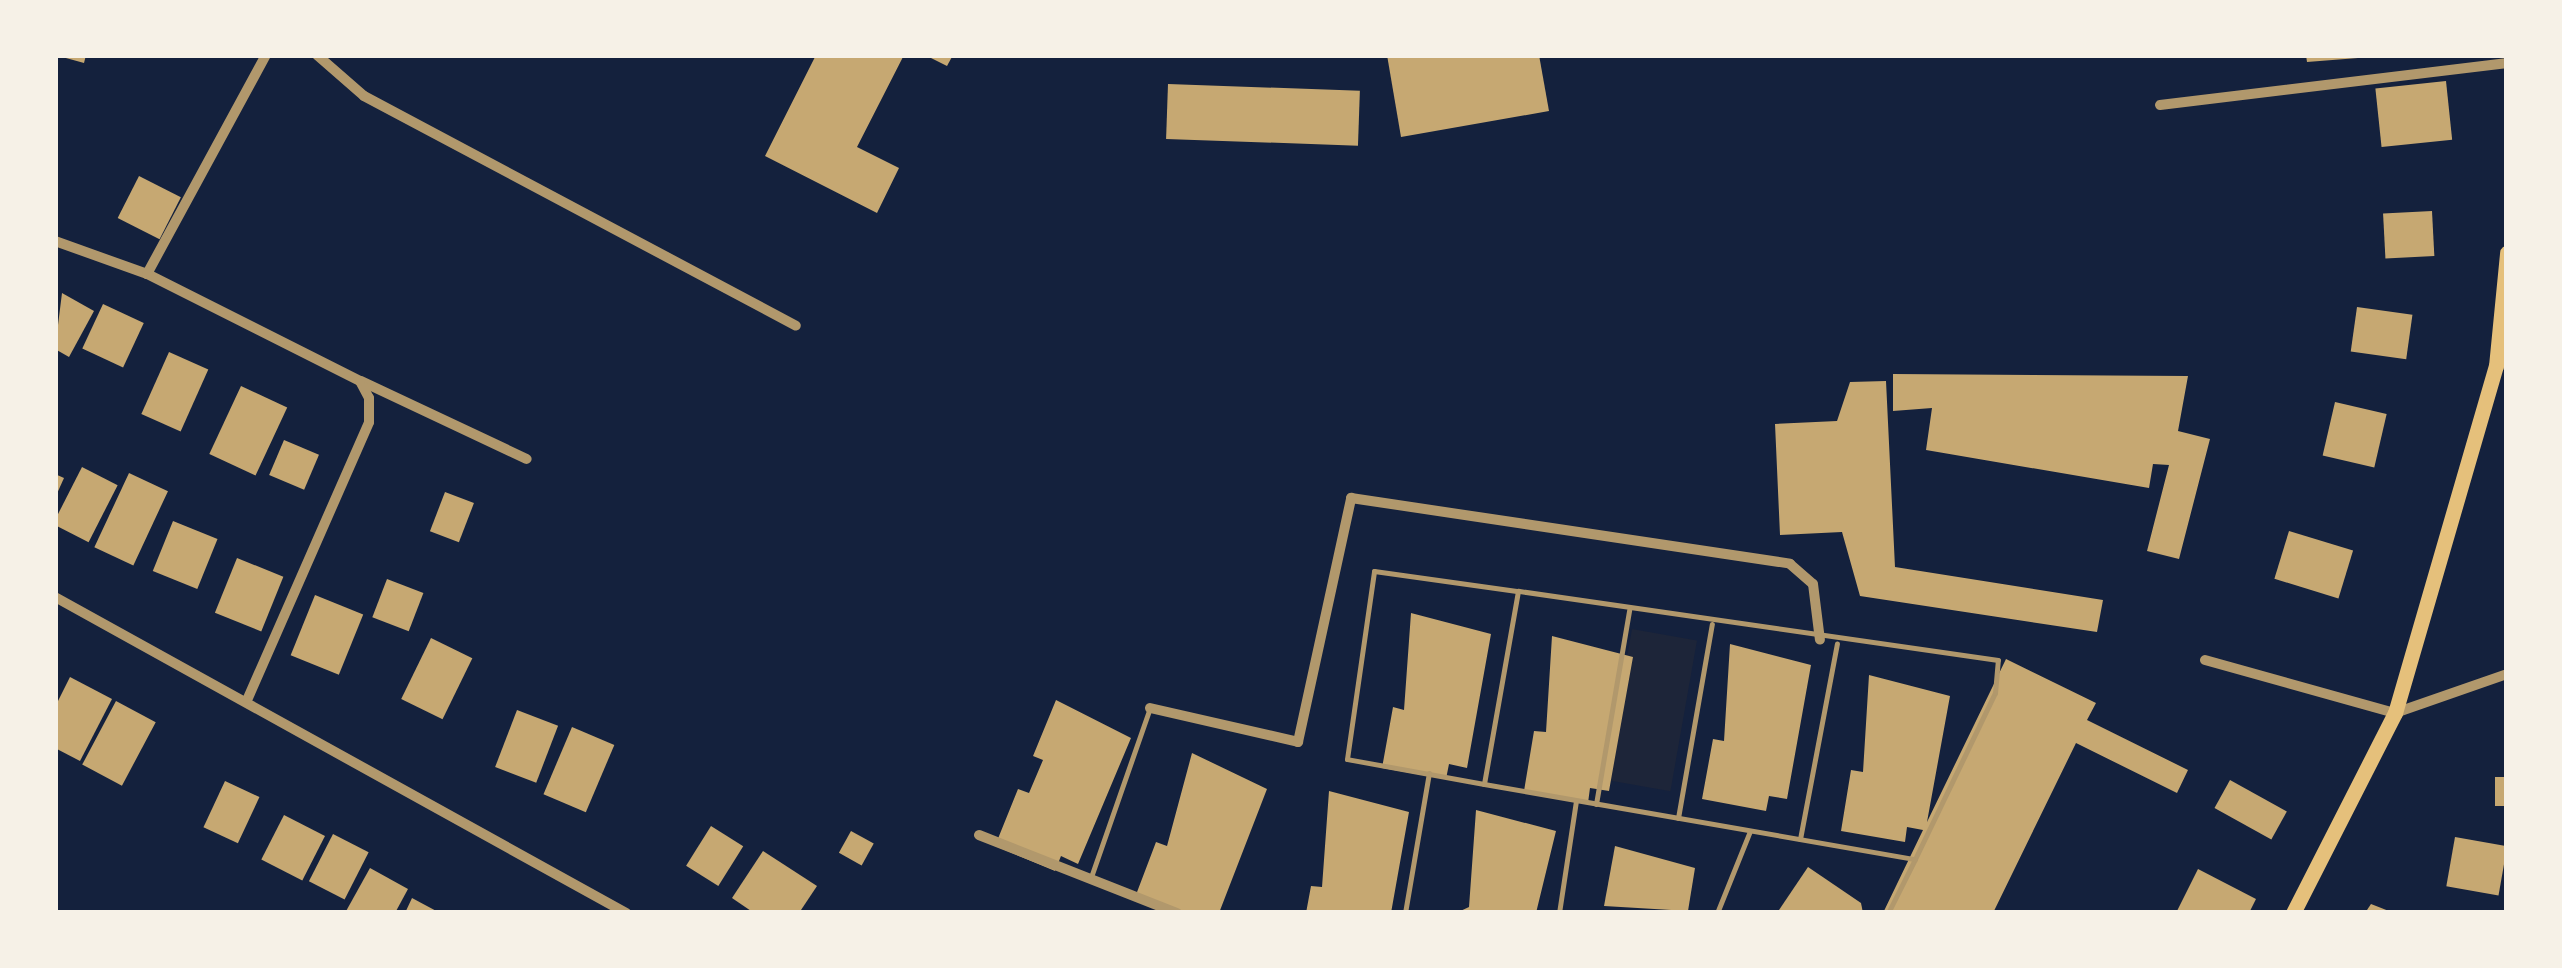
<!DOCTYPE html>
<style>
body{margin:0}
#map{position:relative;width:2562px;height:968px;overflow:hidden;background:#14213d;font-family:"DM Sans",sans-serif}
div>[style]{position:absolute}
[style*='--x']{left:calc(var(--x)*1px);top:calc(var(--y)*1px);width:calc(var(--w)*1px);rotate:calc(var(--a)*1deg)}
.green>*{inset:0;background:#1d2539;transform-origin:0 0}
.building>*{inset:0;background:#c6a872;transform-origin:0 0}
.service>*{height:5px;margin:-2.5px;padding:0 2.5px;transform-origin:2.5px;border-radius:2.5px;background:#b1986c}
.minor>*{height:10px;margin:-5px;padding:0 5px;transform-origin:5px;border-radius:5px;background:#b1986c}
.secondary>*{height:15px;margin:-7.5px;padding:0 7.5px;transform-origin:7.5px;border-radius:7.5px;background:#e5c07b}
span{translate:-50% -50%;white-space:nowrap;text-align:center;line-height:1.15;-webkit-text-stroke:9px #f6f1e7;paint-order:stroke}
.frame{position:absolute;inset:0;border:58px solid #f6f1e7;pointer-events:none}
</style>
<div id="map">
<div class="green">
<i style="left:1632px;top:629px;width:66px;height:153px;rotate:10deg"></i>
</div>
<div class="building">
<i style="clip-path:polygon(55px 55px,86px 55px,84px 63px)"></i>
<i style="clip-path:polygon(816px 55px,904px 55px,857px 147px,899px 168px,877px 213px,765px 156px)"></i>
<i style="clip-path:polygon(925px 55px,953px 55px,947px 66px)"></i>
<i style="clip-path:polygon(1387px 55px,1539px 55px,1549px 111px,1401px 137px)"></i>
<i style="clip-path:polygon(2306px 55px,2358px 55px,2358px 58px,2307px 62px)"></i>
<i style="left:2446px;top:81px;width:59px;height:71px;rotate:84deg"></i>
<i style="left:1168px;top:84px;width:192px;height:55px;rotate:2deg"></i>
<i style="left:139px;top:176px;width:47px;height:47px;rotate:27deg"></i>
<i style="left:2432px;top:211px;width:45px;height:49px;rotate:87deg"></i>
<i style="clip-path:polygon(62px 293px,94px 311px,69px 357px,55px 349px)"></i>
<i style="left:103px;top:304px;width:45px;height:49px;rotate:25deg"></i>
<i style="left:2357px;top:307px;width:56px;height:45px;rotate:8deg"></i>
<i style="left:169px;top:352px;width:43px;height:68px;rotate:24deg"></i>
<i style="clip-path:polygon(1893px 374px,2188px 376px,2178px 431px,2210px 439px,2179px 559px,2147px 551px,2169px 465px,2153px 464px,2149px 488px,1926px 450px,1932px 408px,1893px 411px)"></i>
<i style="clip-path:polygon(1886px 381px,1895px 567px,2103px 600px,2097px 632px,1860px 596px,1842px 532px,1780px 535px,1775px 424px,1837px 421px,1850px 382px)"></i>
<i style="left:241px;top:386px;width:51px;height:75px;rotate:25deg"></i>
<i style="left:2335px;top:402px;width:53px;height:55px;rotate:13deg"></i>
<i style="left:284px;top:440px;width:38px;height:38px;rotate:23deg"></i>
<i style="left:82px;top:467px;width:40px;height:64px;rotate:27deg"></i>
<i style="left:129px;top:473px;width:43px;height:82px;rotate:25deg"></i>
<i style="clip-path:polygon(55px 474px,64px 478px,55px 498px)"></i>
<i style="left:445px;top:492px;width:31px;height:42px;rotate:21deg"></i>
<i style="left:173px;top:521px;width:48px;height:54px;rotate:22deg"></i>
<i style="left:2289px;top:531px;width:67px;height:50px;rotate:17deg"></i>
<i style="left:237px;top:558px;width:50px;height:59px;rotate:22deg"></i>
<i style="left:387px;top:579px;width:39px;height:41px;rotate:21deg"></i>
<i style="left:315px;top:595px;width:52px;height:65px;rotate:22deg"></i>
<i style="clip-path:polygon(1411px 613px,1491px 634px,1467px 768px,1449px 764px,1446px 779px,1382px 768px,1393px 707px,1404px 710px)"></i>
<i style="clip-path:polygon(1552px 636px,1633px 657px,1609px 791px,1590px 788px,1588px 803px,1524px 791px,1534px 731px,1546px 732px)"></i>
<i style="left:431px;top:638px;width:46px;height:68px;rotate:26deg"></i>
<i style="clip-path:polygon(1730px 644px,1811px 665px,1787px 799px,1769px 796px,1766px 811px,1702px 799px,1713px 739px,1724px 741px)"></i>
<i style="clip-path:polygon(2006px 659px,2096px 703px,2087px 720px,2188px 770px,2177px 793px,2076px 743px,1993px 913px,1883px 913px,1923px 830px,1907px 827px,1905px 842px,1841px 831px,1851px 770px,1863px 772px,1869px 675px,1950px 696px,1927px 822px)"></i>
<i style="clip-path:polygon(70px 677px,112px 699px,80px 761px,55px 748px,55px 707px)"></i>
<i style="clip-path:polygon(1056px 700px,1131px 738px,1078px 864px,1061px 856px,1055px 871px,995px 846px,1018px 789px,1029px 793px,1043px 760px,1033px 756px)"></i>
<i style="left:116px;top:701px;width:45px;height:72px;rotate:28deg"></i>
<i style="left:517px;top:710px;width:44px;height:61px;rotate:21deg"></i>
<i style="left:572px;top:727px;width:46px;height:73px;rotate:23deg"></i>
<i style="clip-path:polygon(1192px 753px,1267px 789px,1219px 913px,1168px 913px,1134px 900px,1156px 842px,1167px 846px)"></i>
<i style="left:2495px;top:777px;width:12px;height:29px"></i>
<i style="left:2230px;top:780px;width:65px;height:32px;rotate:29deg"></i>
<i style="left:225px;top:781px;width:38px;height:51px;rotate:25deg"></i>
<i style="clip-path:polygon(1329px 791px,1409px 812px,1391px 913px,1306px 913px,1311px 886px,1322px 887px)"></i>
<i style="clip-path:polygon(1476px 810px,1556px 831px,1536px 913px,1456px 913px,1469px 907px)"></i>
<i style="left:284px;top:815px;width:46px;height:50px;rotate:27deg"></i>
<i style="left:711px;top:826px;width:38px;height:47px;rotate:32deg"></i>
<i style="left:851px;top:831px;width:26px;height:25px;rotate:29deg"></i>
<i style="left:333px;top:834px;width:40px;height:53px;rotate:27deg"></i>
<i style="left:2455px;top:837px;width:53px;height:50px;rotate:10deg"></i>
<i style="clip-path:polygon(1615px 846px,1695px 868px,1688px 911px,1604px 906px)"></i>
<i style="clip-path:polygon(763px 851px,817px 886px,799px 913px,754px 913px,732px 898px)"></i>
<i style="clip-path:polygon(1808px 867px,1861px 903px,1863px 913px,1777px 913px)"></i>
<i style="clip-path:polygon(370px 868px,408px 889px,395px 913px,345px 913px)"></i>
<i style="clip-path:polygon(2198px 869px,2256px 899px,2249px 913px,2176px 913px)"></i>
<i style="clip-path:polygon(412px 898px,440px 913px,405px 913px)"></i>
<i style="clip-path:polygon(2371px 904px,2394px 913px,2365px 913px)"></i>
</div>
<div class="service">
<i style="--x:1484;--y:784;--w:139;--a:-169.7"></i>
<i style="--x:1347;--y:759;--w:190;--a:-81.8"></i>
<i style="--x:1374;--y:571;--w:144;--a:8"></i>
<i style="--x:1596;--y:804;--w:197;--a:-80.3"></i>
<i style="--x:1678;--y:818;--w:197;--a:-80.1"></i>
<i style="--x:1800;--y:839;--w:199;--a:-79.3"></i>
<i style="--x:1091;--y:877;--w:179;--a:-70.8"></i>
<i style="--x:1405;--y:913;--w:142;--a:-80.3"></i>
<i style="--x:1559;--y:913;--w:113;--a:-81.4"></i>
<i style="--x:1717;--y:913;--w:88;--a:-68.1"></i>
<i style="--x:1888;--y:913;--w:60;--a:-63.4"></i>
<i style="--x:1915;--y:859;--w:184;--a:-64.3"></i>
<i style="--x:1995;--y:693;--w:33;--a:-85"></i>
<i style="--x:1998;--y:660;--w:485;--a:-171.8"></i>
<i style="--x:1518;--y:591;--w:196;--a:100"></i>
<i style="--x:1484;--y:784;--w:437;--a:9.9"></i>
</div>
<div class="minor">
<i style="--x:317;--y:55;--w:62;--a:41.1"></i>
<i style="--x:364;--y:96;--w:489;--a:28"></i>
<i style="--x:2160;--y:105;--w:350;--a:-6.9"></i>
<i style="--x:55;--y:241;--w:98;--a:19.7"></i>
<i style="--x:361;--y:381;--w:183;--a:25.2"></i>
<i style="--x:55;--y:597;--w:653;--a:28.96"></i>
<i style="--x:2205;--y:660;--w:197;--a:15.6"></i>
<i style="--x:2395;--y:713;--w:119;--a:-19.2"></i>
<i style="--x:248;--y:698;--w:301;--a:-66.3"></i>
<i style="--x:369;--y:422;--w:24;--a:-90"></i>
<i style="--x:369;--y:398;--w:19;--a:-118"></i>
<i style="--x:360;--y:381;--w:238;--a:-153.3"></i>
<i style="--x:147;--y:274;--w:249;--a:-61.5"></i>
<i style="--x:1150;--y:708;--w:152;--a:12.9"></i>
<i style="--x:1298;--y:742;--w:250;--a:-77.7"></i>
<i style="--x:1351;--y:498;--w:444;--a:8.5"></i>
<i style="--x:1790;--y:564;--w:30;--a:41"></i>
<i style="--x:1813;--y:584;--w:56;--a:82.9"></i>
<i style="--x:979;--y:835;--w:213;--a:21.5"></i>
</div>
<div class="secondary">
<i style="--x:2293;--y:913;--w:225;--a:-63"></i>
<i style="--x:2395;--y:713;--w:361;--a:-73.8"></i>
<i style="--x:2496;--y:366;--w:114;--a:-84.4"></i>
</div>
<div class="frame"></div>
</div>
